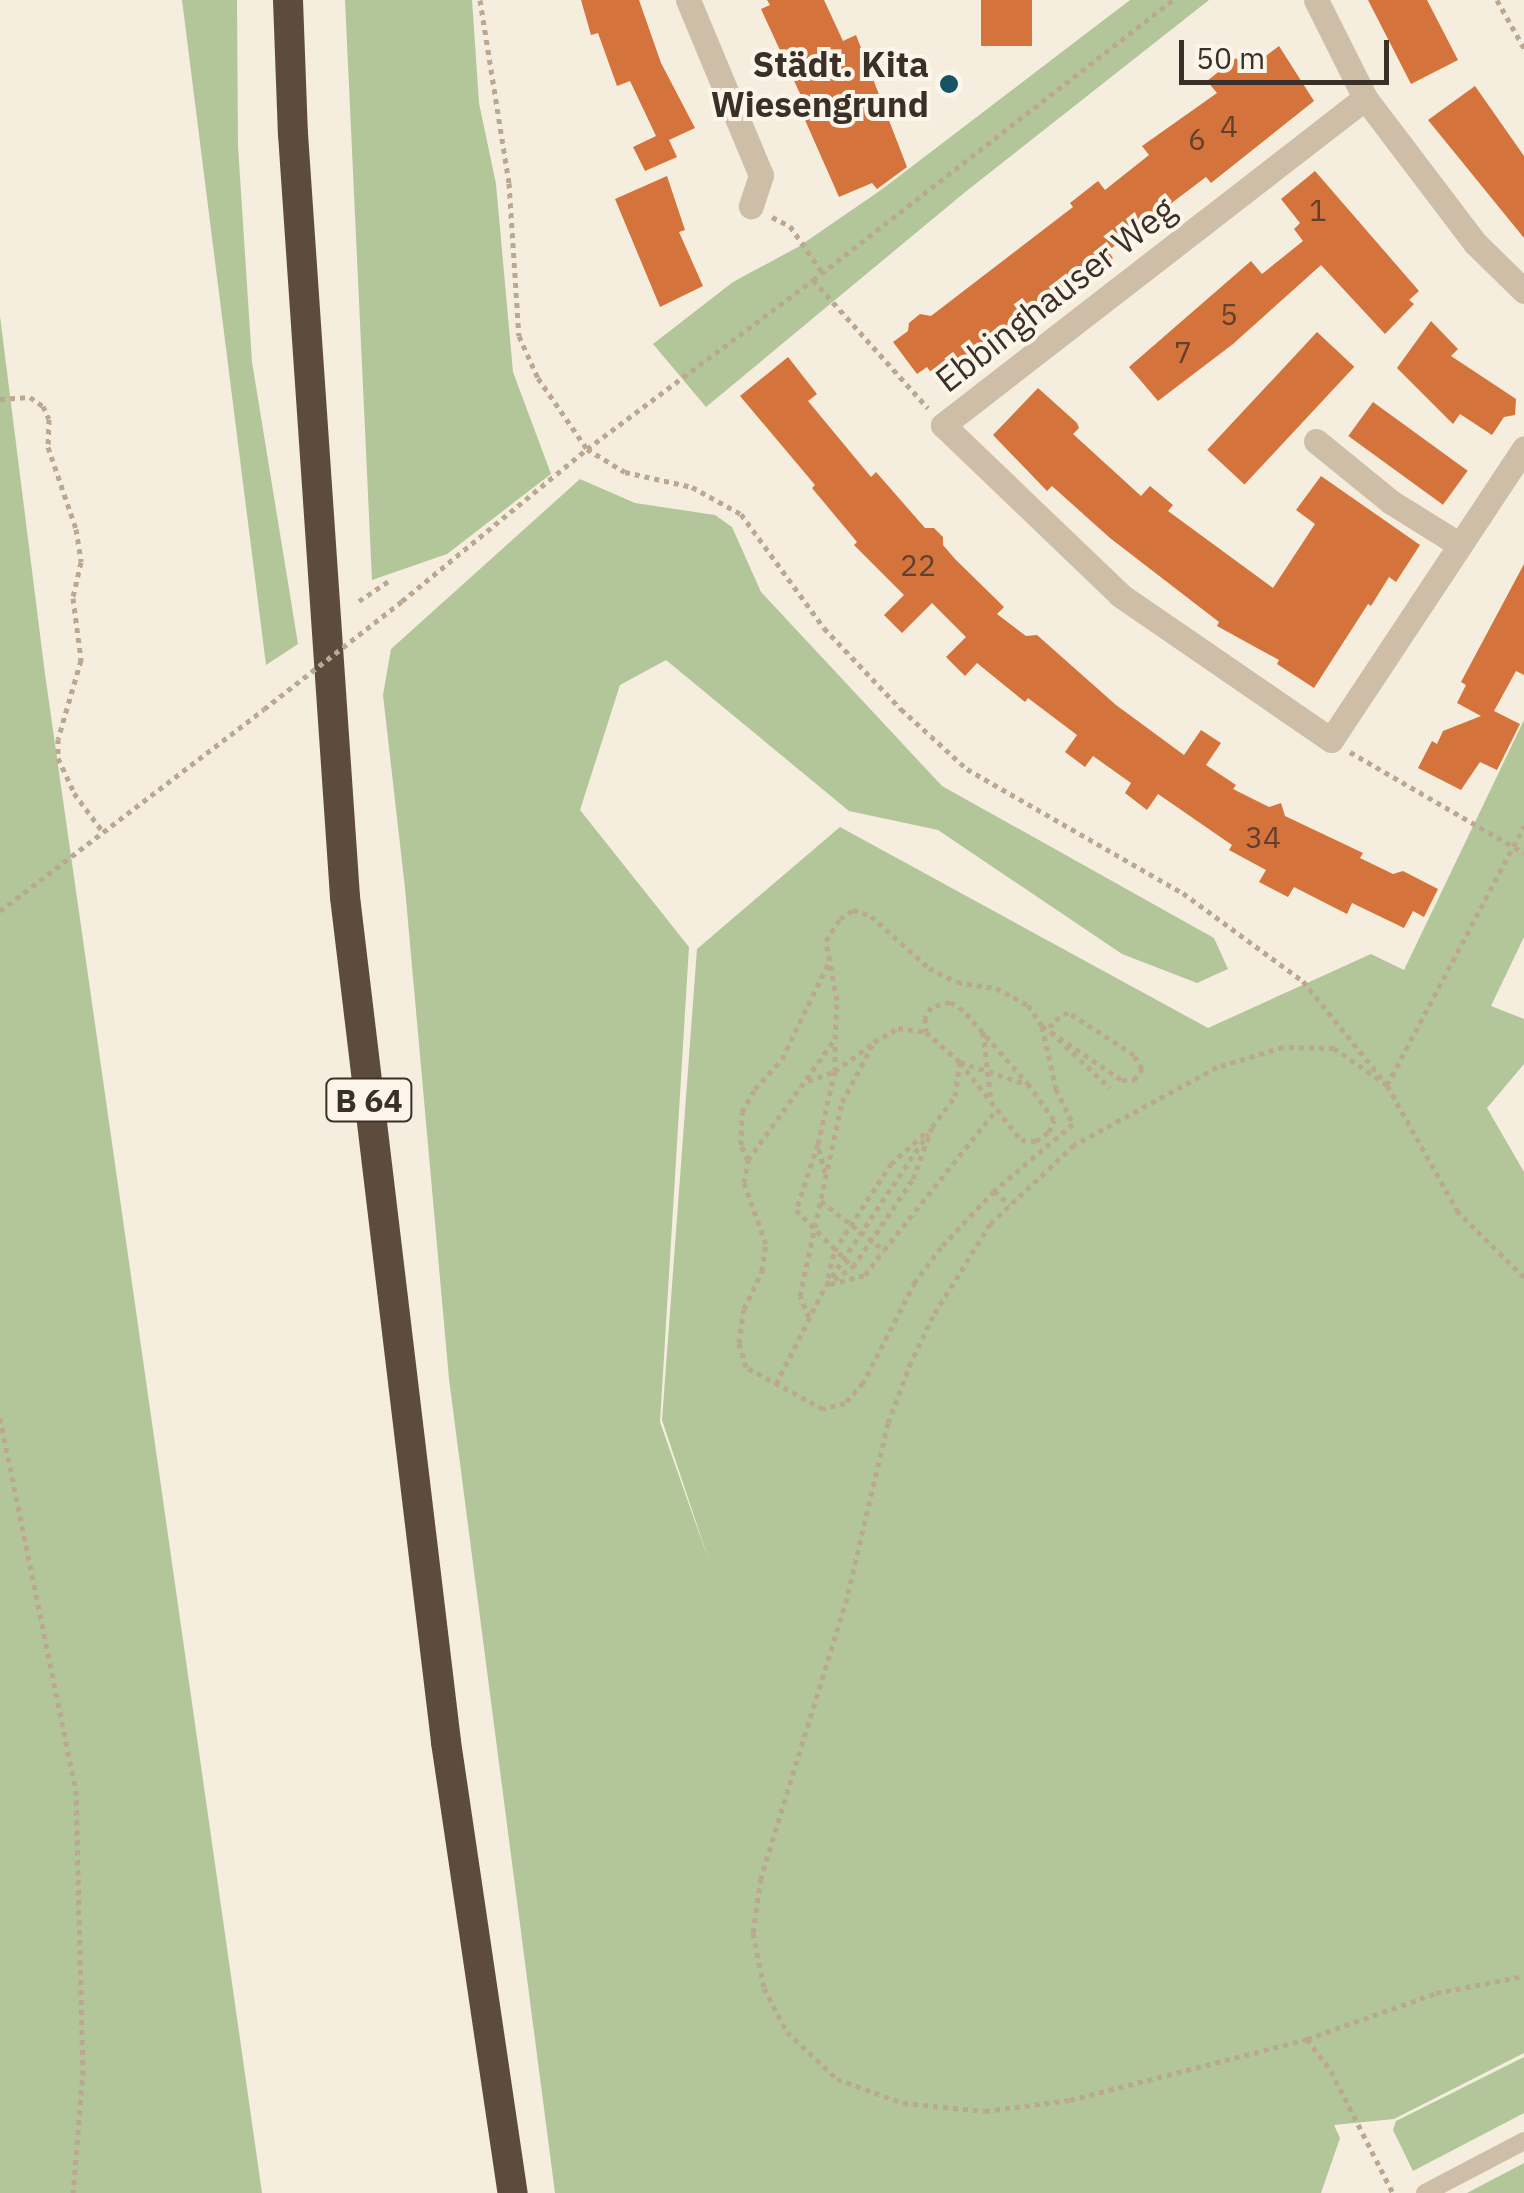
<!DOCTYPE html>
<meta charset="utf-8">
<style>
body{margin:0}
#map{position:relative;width:1524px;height:2193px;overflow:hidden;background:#f5eddd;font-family:"IBM Plex Sans",sans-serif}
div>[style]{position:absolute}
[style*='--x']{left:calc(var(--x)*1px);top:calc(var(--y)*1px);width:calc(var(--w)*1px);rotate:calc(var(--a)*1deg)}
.green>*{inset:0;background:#b2c69a}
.building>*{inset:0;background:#d4743c;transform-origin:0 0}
.path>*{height:5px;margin-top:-2.5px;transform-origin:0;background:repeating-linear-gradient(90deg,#bba891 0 5px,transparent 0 10px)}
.lane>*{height:18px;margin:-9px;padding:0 9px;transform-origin:9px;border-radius:9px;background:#cfbea7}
.street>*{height:25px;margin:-12.5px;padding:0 12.5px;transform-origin:12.5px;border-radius:12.5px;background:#cfbea7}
.highway>*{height:30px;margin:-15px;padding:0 15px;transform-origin:15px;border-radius:15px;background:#5d4c3e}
.path-bridge>*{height:5px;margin-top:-2.5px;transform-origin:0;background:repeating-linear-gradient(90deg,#bba891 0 5px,transparent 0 10px)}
.dots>*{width:28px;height:28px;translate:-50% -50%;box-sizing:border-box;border:5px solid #fcf6ea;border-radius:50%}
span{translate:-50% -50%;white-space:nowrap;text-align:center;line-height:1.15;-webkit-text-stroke:8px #fcf6ea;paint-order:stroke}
.number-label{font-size:30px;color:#61412d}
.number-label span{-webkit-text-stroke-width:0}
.shield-label span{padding:2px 8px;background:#fcf6ea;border:2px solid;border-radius:8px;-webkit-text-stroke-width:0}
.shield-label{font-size:32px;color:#3b3028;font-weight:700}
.poi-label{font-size:35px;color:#3b3028;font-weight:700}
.right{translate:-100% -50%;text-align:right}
.street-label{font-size:35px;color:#3b3028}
.scale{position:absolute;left:1179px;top:40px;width:210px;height:45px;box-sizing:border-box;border:5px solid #3b3028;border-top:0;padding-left:12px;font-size:30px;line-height:35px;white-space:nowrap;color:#3b3028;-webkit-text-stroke:8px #fcf6ea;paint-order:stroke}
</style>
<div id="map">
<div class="green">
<i style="clip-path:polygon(182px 0,237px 0,238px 146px,252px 362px,298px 644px,266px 665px)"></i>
<i style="clip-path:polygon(345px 0,472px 0,479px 103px,496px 184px,513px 372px,551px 474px,447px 554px,372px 580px)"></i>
<i style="clip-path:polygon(1130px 0,1209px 0,964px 193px,706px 407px,653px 344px,733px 282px,798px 247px,881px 190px)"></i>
<i style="clip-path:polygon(0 316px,45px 674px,262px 2193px,0 2193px)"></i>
<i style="clip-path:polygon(580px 479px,635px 503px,715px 515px,732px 527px,761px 592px,942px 786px,1214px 938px,1228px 969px,1197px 983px,1122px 954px,938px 830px,849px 811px,666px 660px,620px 685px,580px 810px,689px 947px,660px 1422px,710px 1564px,662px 1420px,697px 949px,840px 827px,1208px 1028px,1371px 954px,1404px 970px,1524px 720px,1524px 937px,1491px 1006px,1524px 1019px,1524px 1064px,1487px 1108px,1524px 1172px,1524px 2053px,1394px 2119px,1334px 2125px,1340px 2138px,1321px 2193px,555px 2193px,449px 1379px,405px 888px,383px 695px,391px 649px)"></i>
<i style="clip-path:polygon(1524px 2057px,1524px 2113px,1413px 2171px,1393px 2130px,1396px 2121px)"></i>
<i style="clip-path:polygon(1524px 2163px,1524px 2193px,1467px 2193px)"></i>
</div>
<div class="building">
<i style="clip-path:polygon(581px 0,639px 0,661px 63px,695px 128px,669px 140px,677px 157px,645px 171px,633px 147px,656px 136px,630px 81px,617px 86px,598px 33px,591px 35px)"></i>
<i style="clip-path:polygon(767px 0,824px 0,843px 41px,856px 35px,907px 167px,877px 189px,872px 183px,839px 197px,801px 111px,802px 98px,761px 9px,770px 5px)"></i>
<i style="left:981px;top:0;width:51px;height:46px"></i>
<i style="clip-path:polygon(1368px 0,1427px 0,1458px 60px,1411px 84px)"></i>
<i style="clip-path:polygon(1279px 46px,1314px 101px,1211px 183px,1206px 177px,1108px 251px,1113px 258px,1089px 276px,1085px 270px,950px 373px,936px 379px,927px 367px,917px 374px,893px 342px,908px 331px,909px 323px,920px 314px,931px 316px,1073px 207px,1070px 203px,1098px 181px,1105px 190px,1149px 155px,1142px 146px,1217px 93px,1207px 81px,1236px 58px,1246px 71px)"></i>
<i style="clip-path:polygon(1475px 86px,1524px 156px,1524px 238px,1428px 120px)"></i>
<i style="clip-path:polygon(1315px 171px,1419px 291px,1409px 300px,1414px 304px,1385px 334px,1321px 265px,1233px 344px,1158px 401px,1129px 367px,1251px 261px,1262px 274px,1303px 241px,1294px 229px,1300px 223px,1281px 199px)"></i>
<i style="clip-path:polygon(667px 176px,685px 230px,679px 232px,703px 286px,660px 307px,615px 199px)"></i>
<i style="clip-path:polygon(1431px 321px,1458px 349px,1451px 356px,1516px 399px,1515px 415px,1504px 417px,1492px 435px,1460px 414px,1453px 424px,1397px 368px)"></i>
<i style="left:1317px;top:332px;width:51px;height:161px;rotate:43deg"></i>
<i style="clip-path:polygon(788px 357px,817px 394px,808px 401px,871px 477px,876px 472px,925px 528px,934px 528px,943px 537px,943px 545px,955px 559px,1004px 607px,997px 614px,1026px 636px,1037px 635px,1116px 705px,1184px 755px,1201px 730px,1221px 743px,1206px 765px,1236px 785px,1233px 789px,1269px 807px,1281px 803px,1285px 816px,1363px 853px,1360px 858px,1393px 874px,1403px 871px,1438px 889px,1424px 917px,1413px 911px,1404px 928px,1352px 903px,1347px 914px,1294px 887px,1288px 897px,1259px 882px,1266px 870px,1229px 850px,1232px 845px,1158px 794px,1147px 810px,1125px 793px,1131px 783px,1093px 756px,1085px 767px,1065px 752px,1077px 735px,1028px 698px,1025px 702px,977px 663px,965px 676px,946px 657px,966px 637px,932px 603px,902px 633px,884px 615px,904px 595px,854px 545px,857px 542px,812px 488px,815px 485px,740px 396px)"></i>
<i style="clip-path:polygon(1038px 388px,1077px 423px,1079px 428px,1073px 434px,1141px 496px,1150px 486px,1173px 505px,1168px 511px,1273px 588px,1315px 524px,1296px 510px,1321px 476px,1420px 545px,1396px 582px,1389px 577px,1371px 606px,1368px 604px,1314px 688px,1277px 664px,1279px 660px,1217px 626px,1219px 622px,1110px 538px,1052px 486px,1047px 491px,993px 435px)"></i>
<i style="left:1373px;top:402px;width:117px;height:42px;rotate:36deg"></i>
<i style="clip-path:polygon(1524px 564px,1524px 675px,1516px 671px,1494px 711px,1520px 724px,1497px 770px,1480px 762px,1461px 790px,1418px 768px,1432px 741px,1437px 744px,1443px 731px,1481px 716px,1457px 703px,1466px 685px,1461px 682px)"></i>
</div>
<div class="path">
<i style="--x:480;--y:0;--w:185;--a:81"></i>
<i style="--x:509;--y:183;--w:153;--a:86.3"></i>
<i style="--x:519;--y:336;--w:46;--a:65.7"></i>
<i style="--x:538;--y:378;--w:86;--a:55.4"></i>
<i style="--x:587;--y:449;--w:44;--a:31.2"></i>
<i style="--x:625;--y:472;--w:69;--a:12.6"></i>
<i style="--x:692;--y:487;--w:56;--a:28.9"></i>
<i style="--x:741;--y:514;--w:141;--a:53.9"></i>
<i style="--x:824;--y:628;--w:112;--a:46.5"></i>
<i style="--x:901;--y:709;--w:89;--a:42.3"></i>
<i style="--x:967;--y:769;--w:249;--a:29.9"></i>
<i style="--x:1183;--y:893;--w:149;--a:36.3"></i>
<i style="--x:1303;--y:981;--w:134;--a:51.1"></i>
<i style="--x:1387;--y:1085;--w:293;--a:-62.1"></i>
<i style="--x:1497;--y:0;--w:55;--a:60.6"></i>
<i style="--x:772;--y:217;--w:20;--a:27"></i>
<i style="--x:790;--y:226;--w:56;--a:55.2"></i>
<i style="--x:813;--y:280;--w:172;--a:48.1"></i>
<i style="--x:0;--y:399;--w:30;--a:-4"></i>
<i style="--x:30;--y:397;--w:16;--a:35"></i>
<i style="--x:43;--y:406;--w:14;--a:65"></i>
<i style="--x:49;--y:419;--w:28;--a:92"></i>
<i style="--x:48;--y:447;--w:87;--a:71.1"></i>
<i style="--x:76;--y:529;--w:33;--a:81"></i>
<i style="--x:81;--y:562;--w:37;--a:103"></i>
<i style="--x:73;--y:598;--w:63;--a:82.6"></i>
<i style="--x:81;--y:660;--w:82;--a:106.2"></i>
<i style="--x:58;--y:739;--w:19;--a:90"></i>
<i style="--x:58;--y:758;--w:38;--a:65"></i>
<i style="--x:74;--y:793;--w:49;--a:53.4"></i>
<i style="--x:359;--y:601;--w:37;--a:-34"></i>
<i style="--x:402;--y:601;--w:239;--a:-39.4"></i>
<i style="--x:587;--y:449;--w:282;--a:-36.8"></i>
<i style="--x:813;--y:280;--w:456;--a:-37.9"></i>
<i style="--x:1350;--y:752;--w:201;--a:30.1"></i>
<i style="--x:853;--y:910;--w:19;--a:18"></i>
<i style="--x:871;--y:916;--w:78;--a:41.9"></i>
<i style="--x:929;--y:968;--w:31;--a:27"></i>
<i style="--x:957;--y:982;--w:39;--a:9"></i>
<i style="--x:996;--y:988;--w:36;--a:28"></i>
<i style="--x:1028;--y:1005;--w:25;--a:56"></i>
<i style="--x:1042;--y:1026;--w:65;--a:77.5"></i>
<i style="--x:1056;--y:1089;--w:39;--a:64"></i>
<i style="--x:1073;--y:1124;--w:104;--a:139.7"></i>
<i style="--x:994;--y:1191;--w:77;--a:133.4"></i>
<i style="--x:941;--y:1247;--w:44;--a:126.6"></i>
<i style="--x:915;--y:1282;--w:114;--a:117.2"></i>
<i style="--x:863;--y:1383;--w:27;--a:132"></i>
<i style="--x:845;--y:1403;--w:23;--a:165"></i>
<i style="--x:823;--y:1409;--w:88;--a:-151.4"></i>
<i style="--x:746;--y:1367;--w:25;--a:-106"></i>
<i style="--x:739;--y:1343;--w:34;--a:-82"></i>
<i style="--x:744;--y:1309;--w:42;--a:-64.7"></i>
<i style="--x:762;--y:1271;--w:27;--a:-82"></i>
<i style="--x:766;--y:1244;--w:65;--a:-109.8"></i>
<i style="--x:744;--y:1183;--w:23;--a:-80"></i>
<i style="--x:748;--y:1160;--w:149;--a:-54.3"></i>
<i style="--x:835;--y:1039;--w:39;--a:-87"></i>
<i style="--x:837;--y:1000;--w:60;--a:-100.6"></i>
<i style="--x:826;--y:941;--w:26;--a:-58"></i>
<i style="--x:840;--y:919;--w:16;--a:-35"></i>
<i style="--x:0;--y:911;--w:332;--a:-37.4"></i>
<i style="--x:1042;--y:1026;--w:11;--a:34"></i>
<i style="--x:1051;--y:1032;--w:86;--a:34.1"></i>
<i style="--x:1122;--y:1080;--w:12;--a:0"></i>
<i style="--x:1134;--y:1080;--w:14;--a:-54"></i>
<i style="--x:1142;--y:1069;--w:16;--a:-120"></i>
<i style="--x:1134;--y:1055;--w:79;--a:-146.9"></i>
<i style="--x:1068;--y:1012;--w:20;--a:147"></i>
<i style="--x:1051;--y:1023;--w:9;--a:90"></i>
<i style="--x:1051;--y:1032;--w:81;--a:43.5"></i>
<i style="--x:983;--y:1032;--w:69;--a:83.4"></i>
<i style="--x:808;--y:1081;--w:29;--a:-20"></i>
<i style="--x:835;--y:1071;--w:46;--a:-36.1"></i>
<i style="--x:818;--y:1144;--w:70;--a:108.4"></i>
<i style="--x:796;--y:1210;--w:81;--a:45"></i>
<i style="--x:748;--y:1160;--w:17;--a:-115"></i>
<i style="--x:741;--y:1145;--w:33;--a:-88"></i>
<i style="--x:742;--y:1112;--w:26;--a:-61"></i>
<i style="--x:755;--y:1089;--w:40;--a:-48"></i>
<i style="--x:782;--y:1059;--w:106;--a:-64.2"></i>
<i style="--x:825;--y:1173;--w:30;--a:-104"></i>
<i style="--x:818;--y:1144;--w:75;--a:-76.9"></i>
<i style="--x:835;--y:1071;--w:29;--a:-90"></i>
<i style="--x:994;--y:1191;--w:21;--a:41"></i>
<i style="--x:821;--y:1201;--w:80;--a:37.9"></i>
<i style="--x:884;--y:1250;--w:179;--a:-51.3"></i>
<i style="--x:1524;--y:1277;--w:93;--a:-135.4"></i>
<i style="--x:1458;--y:1212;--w:145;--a:-119.2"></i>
<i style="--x:1387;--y:1085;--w:65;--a:-145.1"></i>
<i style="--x:1334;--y:1048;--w:51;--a:-178.9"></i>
<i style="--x:1283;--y:1047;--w:69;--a:163.1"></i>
<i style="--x:1217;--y:1067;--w:163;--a:151.4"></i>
<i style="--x:1074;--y:1145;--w:115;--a:136.8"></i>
<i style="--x:990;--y:1224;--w:108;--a:121.8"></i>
<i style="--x:933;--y:1316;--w:51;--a:115.6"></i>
<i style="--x:911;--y:1362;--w:65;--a:110.7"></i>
<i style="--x:888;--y:1423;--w:180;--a:103.2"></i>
<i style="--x:847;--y:1598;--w:293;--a:107.1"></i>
<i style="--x:761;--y:1878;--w:56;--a:98.3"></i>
<i style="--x:753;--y:1933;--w:56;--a:78.7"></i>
<i style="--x:764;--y:1988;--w:50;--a:62.4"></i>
<i style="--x:787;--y:2032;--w:69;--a:43.2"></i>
<i style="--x:837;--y:2079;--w:70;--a:20"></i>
<i style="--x:903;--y:2103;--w:82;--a:5.6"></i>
<i style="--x:985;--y:2111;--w:86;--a:-7.4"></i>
<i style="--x:1070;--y:2100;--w:245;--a:-14.4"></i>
<i style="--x:1307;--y:2039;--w:137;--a:-19.6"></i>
<i style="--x:1436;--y:1993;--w:90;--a:-10.9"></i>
<i style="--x:828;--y:1278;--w:28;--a:-77"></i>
<i style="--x:834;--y:1251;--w:104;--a:-56.8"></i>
<i style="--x:891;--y:1164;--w:47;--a:-42.4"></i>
<i style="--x:830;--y:1284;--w:36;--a:-14"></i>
<i style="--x:865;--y:1275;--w:31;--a:-53"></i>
<i style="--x:826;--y:1285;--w:32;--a:-34"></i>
<i style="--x:853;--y:1267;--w:107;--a:-55.7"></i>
<i style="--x:913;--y:1179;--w:55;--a:-69.9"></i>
<i style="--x:932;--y:1127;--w:39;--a:-53"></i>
<i style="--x:955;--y:1096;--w:34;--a:-82"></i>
<i style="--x:960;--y:1062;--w:70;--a:18.4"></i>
<i style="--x:809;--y:1317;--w:23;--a:-113"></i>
<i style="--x:800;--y:1296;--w:198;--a:-77.8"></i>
<i style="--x:842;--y:1102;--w:68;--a:-61.9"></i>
<i style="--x:874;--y:1042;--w:28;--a:-30"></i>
<i style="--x:898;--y:1028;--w:28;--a:8"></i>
<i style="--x:926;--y:1032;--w:45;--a:41.4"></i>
<i style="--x:960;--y:1062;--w:99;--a:52"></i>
<i style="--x:1021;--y:1140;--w:15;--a:4"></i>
<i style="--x:1036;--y:1141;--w:16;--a:-35"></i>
<i style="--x:1049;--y:1132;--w:13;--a:-67"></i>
<i style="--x:1054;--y:1120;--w:43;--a:-125.5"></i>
<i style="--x:1029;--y:1085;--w:100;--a:-131.3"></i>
<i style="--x:963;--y:1010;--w:15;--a:-148"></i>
<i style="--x:950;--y:1002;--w:20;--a:165"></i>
<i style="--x:931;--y:1007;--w:13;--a:119"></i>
<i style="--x:925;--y:1018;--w:14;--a:86"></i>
<i style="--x:776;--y:1384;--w:111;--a:-63.2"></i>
<i style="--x:826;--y:1285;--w:183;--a:-56.1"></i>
<i style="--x:0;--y:1418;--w:380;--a:78.5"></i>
<i style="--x:76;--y:1790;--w:280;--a:88.6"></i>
<i style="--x:83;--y:2070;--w:123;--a:94.6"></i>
<i style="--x:1307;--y:2039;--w:40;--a:53"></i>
<i style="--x:1331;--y:2071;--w:137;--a:63.1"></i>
</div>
<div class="lane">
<i style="--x:1425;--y:2193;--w:112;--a:-27.7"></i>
</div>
<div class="street">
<i style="--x:688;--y:0;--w:190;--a:67.4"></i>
<i style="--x:761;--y:175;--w:33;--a:108"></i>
<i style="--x:1316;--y:0;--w:110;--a:63.4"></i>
<i style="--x:1365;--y:98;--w:182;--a:52.8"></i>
<i style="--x:1475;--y:243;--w:69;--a:44.4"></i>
<i style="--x:1365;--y:98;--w:534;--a:142.23"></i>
<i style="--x:943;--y:425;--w:245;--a:43.8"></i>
<i style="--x:1120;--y:595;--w:256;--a:34.5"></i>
<i style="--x:1331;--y:740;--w:350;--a:-56.5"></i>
<i style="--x:1316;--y:441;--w:97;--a:39.1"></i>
<i style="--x:1391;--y:502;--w:81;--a:31.9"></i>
</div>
<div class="highway">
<i style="--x:288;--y:0;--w:134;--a:87.9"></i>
<i style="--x:293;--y:134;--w:765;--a:86.1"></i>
<i style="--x:345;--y:897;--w:851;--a:83.18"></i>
<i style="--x:446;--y:1742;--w:456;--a:81.6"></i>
</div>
<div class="path-bridge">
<i style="--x:264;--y:709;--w:175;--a:-38"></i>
</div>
<div class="dots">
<i style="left:949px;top:84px;background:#185362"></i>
</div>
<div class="number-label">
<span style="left:1229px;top:126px">4</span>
<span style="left:1197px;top:139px">6</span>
<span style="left:1318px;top:210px">1</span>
<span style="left:1229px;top:314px">5</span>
<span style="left:1183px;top:352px">7</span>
<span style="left:918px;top:565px">22</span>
<span style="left:1263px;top:837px">34</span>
</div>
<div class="shield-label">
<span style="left:369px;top:1100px">B 64</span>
</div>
<div class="poi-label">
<span class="right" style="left:929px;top:84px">Städt. Kita<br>Wiesengrund</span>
</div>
<div class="street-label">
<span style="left:1055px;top:294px;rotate:-38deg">Ebbinghauser Weg</span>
</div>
<div class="scale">50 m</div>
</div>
